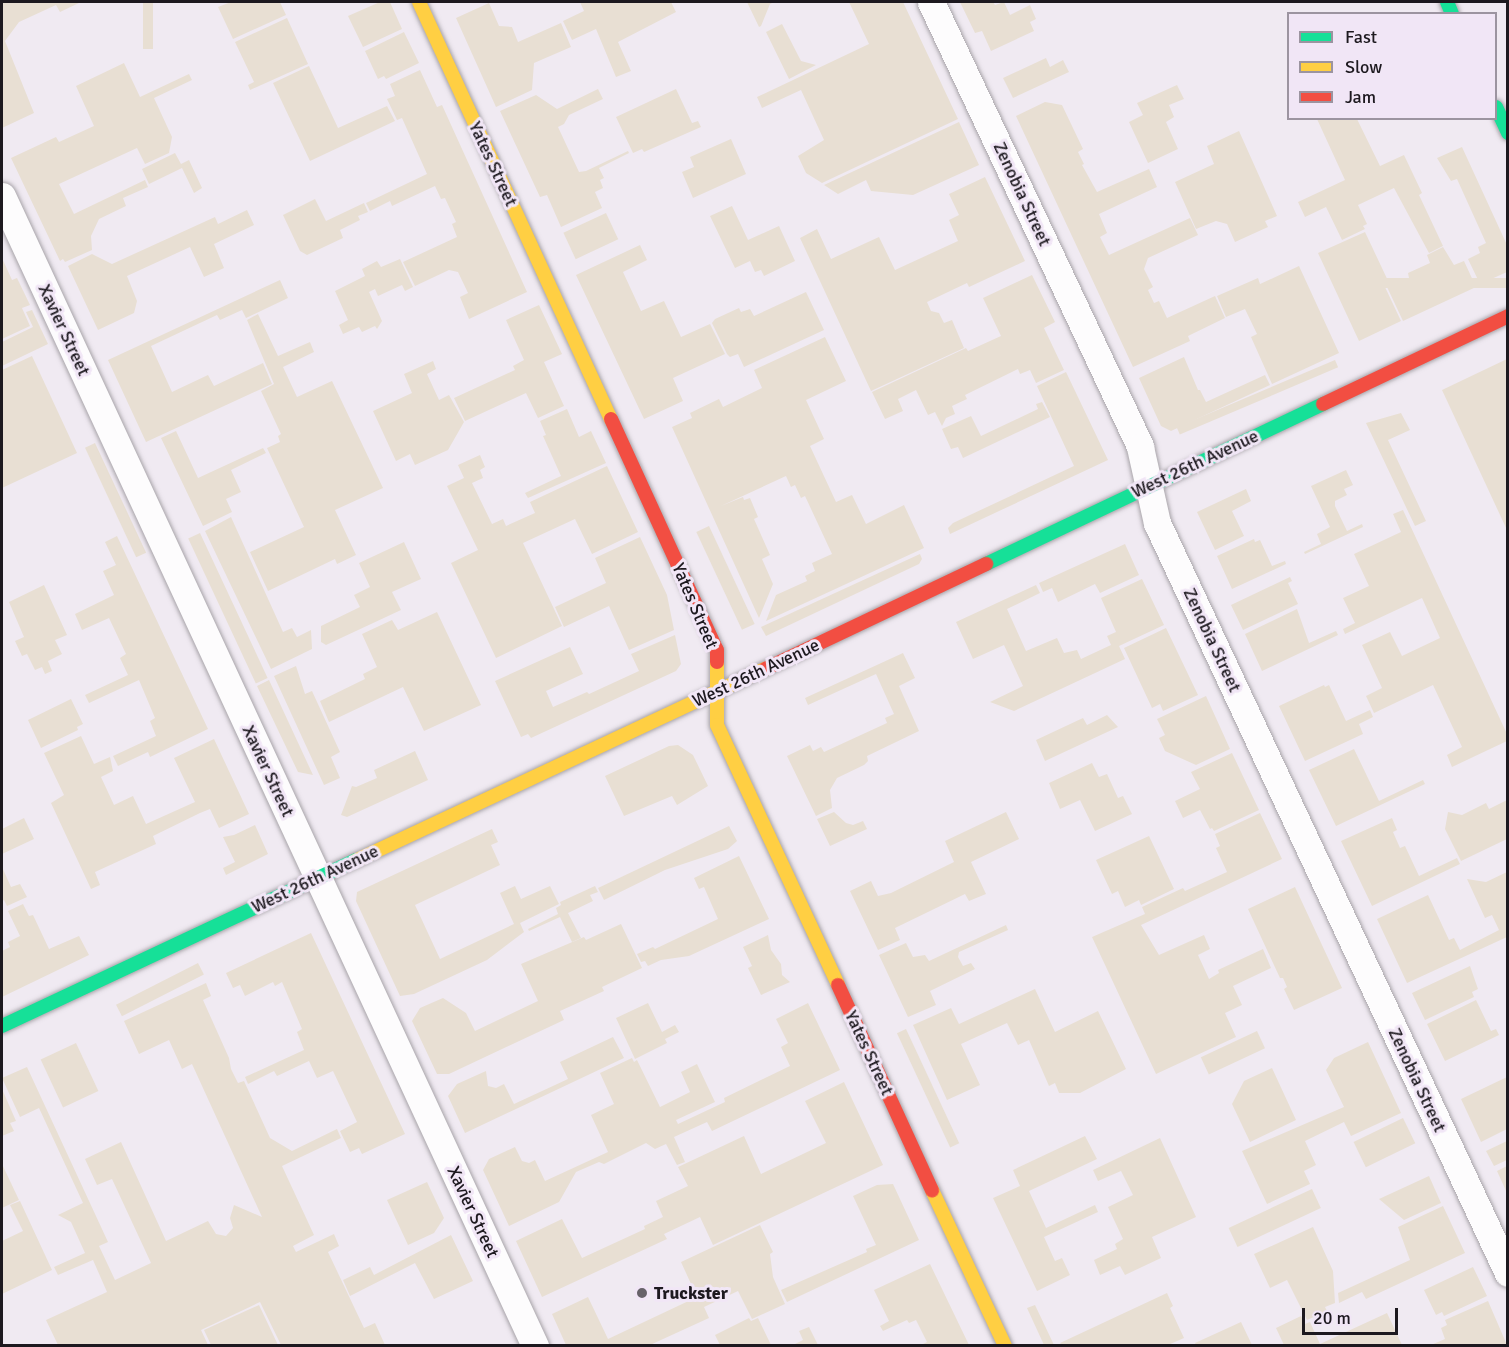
<!DOCTYPE html>
<style>
body{margin:0}
#map{position:relative;width:1509px;height:1347px;overflow:hidden;background:#f0eaf2;font-family:Signika,sans-serif}
div>[style]{position:absolute}
[style*='--x']{left:calc(var(--x)*1px);top:calc(var(--y)*1px);width:calc(var(--w)*1px);rotate:calc(var(--a)*1deg)}
.green>*{inset:0;background:#e8dfd3;transform-origin:0 0}
.roads{filter:drop-shadow(0 0 2px #a8a4a9) drop-shadow(0 0 2px #a8a4a9)}
.street>*{height:27px;margin:-13.5px;padding:0 13.5px;transform-origin:13.5px;border-radius:13.5px;background:#fdfcfd}
.fast>*{height:14px;margin:-7px;padding:0 7px;transform-origin:7px;border-radius:7px;background:#16e098}
.slow>*{height:14px;margin:-7px;padding:0 7px;transform-origin:7px;border-radius:7px;background:#ffcf43}
.jam>*{height:14px;margin:-7px;padding:0 7px;transform-origin:7px;border-radius:7px;background:#f24e42}
.dots>*{width:16px;height:16px;translate:-50% -50%;box-sizing:border-box;border:3px solid #f1e6f6;border-radius:50%}
span{translate:-50% -50%;white-space:nowrap;text-align:center;line-height:1.15;-webkit-text-stroke:6px #f1e6f6;paint-order:stroke}
.street-label{font-size:18px;color:#1d191f}
.poi-label{font-size:18px;color:#1d191f;font-weight:700}
.left{translate:0 -50%;text-align:left}
.frame{position:absolute;inset:0;border:3px solid #1d191f;pointer-events:none}
.legend{position:absolute;left:1287px;top:12px;width:210px;height:108px;box-sizing:border-box;background:#f1e6f6;border:2px solid #9c94a0;margin:0;padding:8px 10px;list-style:none;font-size:18px;color:#1d191f}
.legend li{display:flex;align-items:center;gap:12px;height:30px}
.legend b{width:30px;border:2px solid #9c94a0}
.scale{position:absolute;left:1302px;top:1308px;width:96px;height:27px;box-sizing:border-box;border:3px solid #1d191f;border-top:0;padding-left:8px;font-size:18px;line-height:21px;white-space:nowrap;color:#1d191f;-webkit-text-stroke:4px #f1e6f6;paint-order:stroke}
</style>
<div id="map">
<div class="green">
<i style="clip-path:polygon(2px 2px,79px 3px,60px 12px,56px 5px,19px 22px,5px 41px,34px 113px,2px 128px)"></i>
<i style="left:143px;top:2px;width:10px;height:47px"></i>
<i style="clip-path:polygon(231px 2px,280px 2px,286px 15px,233px 39px,218px 7px)"></i>
<i style="clip-path:polygon(380px 2px,390px 2px,402px 29px,363px 47px,348px 16px)"></i>
<i style="clip-path:polygon(580px 2px,671px 2px,676px 12px,618px 42px,631px 71px,616px 77px,596px 29px,572px 40px,563px 21px,584px 11px)"></i>
<i style="clip-path:polygon(747px 2px,774px 2px,770px 4px,761px 26px,759px 27px)"></i>
<i style="clip-path:polygon(849px 2px,903px 2px,958px 119px,822px 183px,806px 173px,798px 156px,824px 140px,801px 90px,762px 108px,757px 97px,869px 44px)"></i>
<i style="clip-path:polygon(960px 2px,993px 2px,995px 5px,1004px 2px,1010px 15px,1030px 5px,1036px 19px,1030px 22px,1034px 31px,991px 51px,982px 31px,975px 33px)"></i>
<i style="clip-path:polygon(489px 3px,499px 26px,512px 27px,518px 42px,561px 23px,571px 47px,534px 63px,532px 90px,496px 107px,456px 18px)"></i>
<i style="clip-path:polygon(287px 18px,308px 64px,250px 90px,248px 85px,254px 82px,235px 42px)"></i>
<i style="clip-path:polygon(782px 24px,801px 61px,816px 65px,789px 79px,766px 32px)"></i>
<i style="clip-path:polygon(404px 32px,419px 63px,386px 79px,384px 76px,378px 79px,365px 51px)"></i>
<i style="clip-path:polygon(1046px 58px,1050px 67px,1063px 60px,1069px 72px,1013px 98px,1003px 78px)"></i>
<i style="clip-path:polygon(124px 63px,140px 97px,189px 74px,192px 80px,154px 98px,172px 137px,169px 153px,145px 164px,137px 148px,59px 184px,74px 214px,145px 180px,148px 187px,123px 198px,126px 206px,99px 219px,91px 236px,92px 250px,65px 262px,63px 259px,60px 261px,11px 158px,56px 137px,59px 142px,94px 126px,76px 86px)"></i>
<i style="clip-path:polygon(309px 66px,338px 128px,387px 106px,395px 121px,310px 161px,273px 83px)"></i>
<i style="clip-path:polygon(420px 70px,437px 107px,442px 105px,527px 292px,469px 319px,460px 297px,468px 293px,458px 272px,449px 270px,415px 286px,403px 262px,457px 237px,452px 224px,456px 222px,445px 198px,441px 199px,435px 186px,392px 206px,390px 201px,370px 211px,366px 203px,427px 174px,402px 118px,397px 120px,387px 99px,395px 96px,390px 84px)"></i>
<i style="clip-path:polygon(1177px 85px,1184px 99px,1169px 105px,1174px 117px,1166px 122px,1178px 149px,1148px 163px,1129px 122px,1143px 115px,1137px 103px)"></i>
<i style="clip-path:polygon(598px 89px,603px 99px,569px 115px,564px 124px,558px 127px,579px 172px,586px 171px,628px 151px,629px 153px,599px 168px,604px 178px,600px 180px,603px 188px,595px 192px,602px 208px,561px 227px,547px 195px,540px 197px,500px 111px,536px 95px,557px 109px)"></i>
<i style="clip-path:polygon(676px 89px,692px 123px,698px 121px,701px 127px,644px 152px,642px 149px,633px 153px,616px 117px)"></i>
<i style="clip-path:polygon(1045px 102px,1062px 105px,1083px 149px,1078px 152px,1084px 164px,1082px 165px,1097px 192px,1149px 169px,1157px 187px,1099px 214px,1107px 233px,1100px 237px,1109px 255px,1190px 218px,1198px 235px,1148px 258px,1144px 269px,1153px 287px,1148px 290px,1154px 303px,1159px 301px,1167px 318px,1215px 296px,1225px 318px,1188px 336px,1190px 341px,1133px 367px,1016px 116px)"></i>
<i style="clip-path:polygon(1317px 119px,1357px 119px,1380px 166px,1404px 155px,1422px 193px,1419px 195px,1443px 246px,1429px 253px,1394px 188px,1358px 205px,1367px 224px,1363px 226px,1365px 229px,1342px 240px,1326px 207px,1305px 217px,1298px 202px,1345px 180px)"></i>
<i style="clip-path:polygon(959px 122px,979px 165px,913px 195px,871px 191px,866px 180px,838px 194px,824px 185px)"></i>
<i style="clip-path:polygon(1239px 131px,1277px 216px,1265px 221px,1268px 227px,1235px 242px,1227px 224px,1216px 221px,1196px 229px,1175px 182px,1214px 164px,1207px 146px)"></i>
<i style="clip-path:polygon(731px 139px,746px 174px,693px 198px,682px 172px,694px 167px,690px 157px)"></i>
<i style="clip-path:polygon(1462px 147px,1507px 245px,1507px 272px,1480px 284px,1468px 259px,1480px 253px,1478px 247px,1486px 243px,1457px 179px,1451px 181px,1437px 158px)"></i>
<i style="clip-path:polygon(175px 153px,181px 164px,189px 160px,202px 188px,194px 193px,182px 168px,149px 184px,142px 169px)"></i>
<i style="clip-path:polygon(985px 177px,1025px 261px,969px 287px,967px 283px,927px 302px,931px 311px,939px 313px,944px 323px,952px 320px,964px 348px,871px 391px,800px 238px,817px 229px,831px 259px,879px 237px,895px 270px,958px 241px,949px 220px,959px 215px,949px 194px)"></i>
<i style="clip-path:polygon(315px 199px,326px 221px,364px 203px,368px 212px,358px 216px,360px 220px,340px 230px,343px 238px,307px 255px,300px 251px,283px 215px)"></i>
<i style="clip-path:polygon(732px 206px,748px 240px,779px 226px,795px 261px,764px 276px,761px 270px,755px 272px,750px 261px,735px 268px,710px 216px)"></i>
<i style="clip-path:polygon(247px 210px,254px 225px,214px 244px,224px 268px,204px 277px,190px 247px,127px 276px,137px 301px,134px 313px,98px 330px,68px 266px,92px 254px,112px 264px,215px 217px,218px 224px)"></i>
<i style="left:606px;top:213px;width:29px;height:47px;rotate:65deg"></i>
<i style="clip-path:polygon(1365px 232px,1390px 285px,1385px 287px,1401px 321px,1359px 341px,1318px 253px)"></i>
<i style="clip-path:polygon(640px 245px,647px 260px,623px 272px,641px 311px,664px 301px,681px 337px,710px 324px,725px 354px,673px 378px,683px 401px,644px 419px,576px 275px)"></i>
<i style="clip-path:polygon(1443px 247px,1454px 265px,1464px 261px,1476px 287px,1403px 321px,1387px 287px,1409px 278px,1408px 273px,1430px 263px,1427px 255px)"></i>
<i style="clip-path:polygon(2px 258px,12px 280px,17px 278px,30px 305px,22px 308px,30px 326px,2px 339px)"></i>
<i style="clip-path:polygon(400px 259px,413px 287px,405px 291px,402px 285px,378px 296px,375px 289px,369px 292px,382px 321px,377px 329px,375px 326px,362px 332px,359px 327px,343px 334px,339px 325px,348px 320px,335px 291px,365px 276px,362px 269px,377px 261px,381px 267px)"></i>
<i style="clip-path:polygon(1299px 266px,1339px 353px,1272px 384px,1251px 337px,1257px 334px,1245px 309px,1226px 317px,1217px 296px,1258px 278px,1260px 284px)"></i>
<i style="clip-path:polygon(1032px 275px,1055px 322px,1044px 328px,1064px 370px,1036px 383px,1030px 370px,1020px 374px,1018px 369px,965px 395px,967px 399px,952px 406px,955px 414px,946px 418px,942px 426px,935px 412px,928px 415px,916px 390px,898px 399px,903px 411px,885px 419px,872px 392px,966px 348px,968px 351px,1001px 336px,983px 298px)"></i>
<i style="left:1507px;top:278px;width:10px;height:161px;rotate:90deg"></i>
<i style="clip-path:polygon(280px 280px,288px 298px,246px 318px,242px 310px,220px 320px,217px 315px,151px 346px,172px 392px,208px 375px,214px 386px,263px 363px,272px 384px,146px 442px,108px 360px)"></i>
<i style="clip-path:polygon(806px 292px,824px 330px,744px 367px,738px 354px,730px 357px,727px 354px,712px 323px,715px 319px,739px 308px,741px 312px,750px 309px,754px 316px)"></i>
<i style="clip-path:polygon(539px 305px,562px 354px,544px 362px,564px 406px,538px 418px,526px 393px,465px 421px,454px 398px,515px 370px,513px 366px,524px 360px,506px 320px)"></i>
<i style="clip-path:polygon(32px 310px,48px 344px,2px 366px,2px 342px,33px 327px,26px 312px)"></i>
<i style="clip-path:polygon(258px 314px,278px 356px,310px 342px,314px 352px,283px 367px,297px 397px,332px 381px,383px 488px,335px 510px,356px 555px,337px 564px,335px 559px,268px 591px,250px 552px,304px 527px,267px 448px,280px 442px,278px 436px,281px 434px,261px 391px,274px 384px,247px 320px)"></i>
<i style="clip-path:polygon(825px 337px,846px 381px,806px 400px,824px 439px,810px 446px,836px 502px,852px 495px,866px 524px,904px 505px,924px 548px,766px 621px,776px 595px,807px 581px,805px 576px,815px 571px,812px 563px,832px 554px,805px 496px,801px 498px,795px 485px,791px 487px,786px 476px,721px 506px,743px 497px,744px 500px,750px 498px,758px 517px,754px 519px,770px 555px,762px 559px,773px 584px,759px 618px,672px 427px,692px 418px,690px 413px,719px 399px,723px 407px,762px 388px,754px 370px)"></i>
<i style="clip-path:polygon(32px 356px,77px 453px,2px 488px,2px 370px)"></i>
<i style="clip-path:polygon(1184px 357px,1198px 390px,1200px 390px,1206px 402px,1265px 375px,1270px 385px,1171px 431px,1161px 426px,1139px 378px)"></i>
<i style="clip-path:polygon(1507px 359px,1507px 530px,1442px 390px)"></i>
<i style="left:1335px;top:360px;width:8px;height:172px;rotate:67deg"></i>
<i style="clip-path:polygon(433px 361px,436px 369px,427px 374px,439px 400px,449px 395px,464px 422px,448px 450px,415px 465px,410px 454px,396px 461px,373px 411px,412px 393px,404px 374px)"></i>
<i style="clip-path:polygon(1066px 372px,1108px 460px,950px 534px,948px 528px,953px 523px,1074px 466px,1037px 386px)"></i>
<i style="clip-path:polygon(1042px 402px,1050px 417px,963px 458px,958px 447px,951px 449px,942px 429px,971px 416px,981px 436px,1038px 409px,1036px 404px)"></i>
<i style="clip-path:polygon(567px 409px,579px 437px,591px 431px,606px 463px,528px 498px,525px 493px,561px 476px,543px 436px,546px 435px,540px 421px)"></i>
<i style="clip-path:polygon(1401px 413px,1410px 430px,1388px 440px,1426px 521px,1415px 526px,1366px 423px)"></i>
<i style="clip-path:polygon(176px 431px,198px 478px,263px 448px,266px 453px,231px 470px,241px 492px,226px 499px,232px 512px,203px 526px,161px 438px)"></i>
<i style="left:95px;top:443px;width:121px;height:11px;rotate:65deg"></i>
<i style="clip-path:polygon(480px 455px,485px 467px,480px 470px,483px 478px,472px 483px,492px 524px,503px 519px,506px 526px,535px 513px,530px 502px,607px 466px,638px 532px,592px 554px,575px 519px,523px 543px,562px 626px,496px 658px,451px 563px,478px 550px,447px 486px,464px 478px,458px 465px)"></i>
<i style="clip-path:polygon(1346px 470px,1353px 485px,1344px 489px,1347px 495px,1335px 501px,1335px 506px,1347px 531px,1362px 524px,1363px 527px,1305px 554px,1304px 552px,1321px 544px,1317px 534px,1330px 527px,1311px 486px)"></i>
<i style="clip-path:polygon(1246px 489px,1251px 501px,1232px 511px,1244px 536px,1215px 550px,1197px 512px)"></i>
<i style="clip-path:polygon(1403px 510px,1507px 734px,1507px 741px,1452px 767px,1447px 755px,1462px 747px,1433px 685px,1374px 713px,1366px 696px,1382px 688px,1362px 645px,1390px 632px,1402px 656px,1440px 638px,1422px 598px,1345px 634px,1343px 629px,1355px 623px,1343px 598px,1369px 586px,1354px 554px,1401px 532px,1393px 514px)"></i>
<i style="clip-path:polygon(231px 517px,283px 632px,292px 628px,297px 637px,311px 630px,312px 649px,271px 669px,205px 531px)"></i>
<i style="left:709px;top:526px;width:108px;height:14px;rotate:65deg"></i>
<i style="left:200px;top:533px;width:160px;height:13px;rotate:65deg"></i>
<i style="clip-path:polygon(117px 536px,208px 729px,150px 757px,148px 752px,118px 766px,113px 756px,156px 736px,150px 721px,155px 718px,139px 680px,89px 703px,85px 695px,128px 675px,120px 658px,126px 654px,109px 618px,82px 630px,75px 614px,114px 595px,103px 571px,116px 565px,105px 542px)"></i>
<i style="clip-path:polygon(640px 537px,667px 595px,674px 630px,629px 650px,609px 606px,564px 627px,555px 607px,606px 583px,595px 558px)"></i>
<i style="clip-path:polygon(1254px 539px,1255px 542px,1260px 540px,1272px 566px,1285px 561px,1286px 564px,1232px 589px,1217px 556px)"></i>
<i style="clip-path:polygon(404px 542px,421px 579px,392px 592px,401px 610px,326px 645px,321px 642px,321px 626px,360px 607px,354px 595px,370px 587px,359px 563px)"></i>
<i style="clip-path:polygon(1125px 544px,1139px 575px,1100px 593px,1095px 584px,1058px 602px,1052px 588px,1043px 592px,1039px 583px)"></i>
<i style="clip-path:polygon(920px 554px,922px 559px,919px 564px,766px 636px,761px 627px)"></i>
<i style="clip-path:polygon(1290px 577px,1292px 581px,1288px 583px,1298px 604px,1243px 630px,1231px 605px)"></i>
<i style="clip-path:polygon(1142px 579px,1164px 625px,1119px 646px,1125px 659px,1014px 711px,990px 702px,1023px 686px,1004px 645px,973px 659px,956px 622px,1036px 585px,1040px 593px,1007px 609px,1026px 651px,1057px 638px,1064px 653px,1077px 650px,1081px 659px,1111px 645px,1107px 636px,1116px 632px,1101px 598px)"></i>
<i style="clip-path:polygon(44px 585px,67px 635px,55px 640px,62px 654px,48px 661px,52px 671px,45px 674px,42px 667px,35px 670px,27px 654px,22px 656px,15px 641px,24px 637px,9px 602px)"></i>
<i style="clip-path:polygon(1297px 609px,1309px 643px,1336px 631px,1338px 635px,1262px 671px,1245px 634px)"></i>
<i style="clip-path:polygon(437px 612px,481px 705px,424px 731px,403px 687px,329px 722px,320px 701px,365px 679px,363px 674px,377px 667px,362px 634px,392px 620px,398px 630px)"></i>
<i style="clip-path:polygon(1166px 628px,1198px 695px,1163px 711px,1160px 704px,1152px 708px,1124px 648px)"></i>
<i style="clip-path:polygon(675px 635px,681px 664px,676px 671px,531px 738px,528px 734px,521px 737px,495px 681px,570px 647px,583px 674px,546px 691px,553px 707px,587px 692px,589px 694px,639px 671px,631px 654px)"></i>
<i style="clip-path:polygon(903px 653px,915px 678px,899px 686px,919px 731px,867px 756px,868px 761px,864px 765px,837px 778px,830px 790px,832px 808px,816px 816px,787px 756px,810px 745px,813px 751px,821px 747px,824px 752px,887px 723px,885px 718px,894px 714px,876px 674px,808px 705px,805px 698px)"></i>
<i style="clip-path:polygon(296px 666px,305px 694px,312px 691px,340px 752px,331px 757px,340px 778px,324px 785px,274px 676px)"></i>
<i style="clip-path:polygon(269px 680px,313px 775px,298px 772px,257px 686px)"></i>
<i style="clip-path:polygon(1324px 685px,1325px 687px,1329px 685px,1346px 721px,1370px 710px,1373px 717px,1359px 724px,1363px 734px,1305px 761px,1279px 706px)"></i>
<i style="clip-path:polygon(1206px 696px,1230px 749px,1196px 765px,1165px 751px,1159px 738px,1165px 735px,1157px 719px)"></i>
<i style="clip-path:polygon(71px 699px,83px 724px,77px 727px,78px 730px,41px 748px,28px 720px)"></i>
<i style="clip-path:polygon(1107px 715px,1118px 727px,1045px 761px,1036px 740px,1083px 718px,1087px 725px)"></i>
<i style="clip-path:polygon(81px 736px,94px 764px,110px 757px,113px 771px,101px 777px,114px 805px,133px 796px,146px 824px,195px 802px,174px 758px,214px 739px,249px 814px,219px 828px,210px 809px,200px 813px,153px 836px,156px 844px,95px 872px,100px 885px,91px 889px,51px 803px,64px 795px,44px 753px)"></i>
<i style="clip-path:polygon(678px 745px,693px 755px,708px 786px,677px 805px,672px 796px,624px 816px,605px 776px,669px 746px)"></i>
<i style="clip-path:polygon(1354px 749px,1379px 801px,1423px 780px,1425px 784px,1336px 826px,1309px 770px)"></i>
<i style="clip-path:polygon(415px 751px,428px 780px,347px 817px,341px 815px,352px 786px,356px 787px,377px 778px,374px 770px)"></i>
<i style="clip-path:polygon(1232px 753px,1259px 810px,1214px 831px,1212px 828px,1210px 829px,1200px 810px,1183px 818px,1175px 801px,1200px 789px,1191px 772px)"></i>
<i style="clip-path:polygon(1092px 763px,1099px 777px,1107px 774px,1118px 798px,1123px 796px,1132px 814px,1095px 831px,1080px 800px,1060px 809px,1049px 783px)"></i>
<i style="clip-path:polygon(1507px 800px,1507px 839px,1461px 861px,1445px 829px,1448px 812px,1462px 815px,1486px 803px,1489px 809px)"></i>
<i style="clip-path:polygon(834px 812px,846px 823px,853px 825px,863px 821px,867px 829px,830px 846px,817px 819px)"></i>
<i style="clip-path:polygon(1006px 812px,1019px 839px,971px 862px,986px 894px,969px 901px,965px 894px,895px 928px,900px 940px,878px 950px,850px 891px,871px 881px,878px 896px,891px 893px,954px 862px,945px 841px)"></i>
<i style="clip-path:polygon(1260px 813px,1282px 859px,1141px 925px,1159px 955px,1204px 935px,1210px 949px,1198px 955px,1209px 979px,1219px 973px,1218px 970px,1263px 949px,1271px 968px,1233px 986px,1242px 1005px,1225px 1013px,1236px 1037px,1156px 1074px,1092px 937px,1145px 914px,1142px 907px,1183px 888px,1185px 891px,1227px 872px,1216px 848px,1220px 846px,1215px 834px)"></i>
<i style="clip-path:polygon(24px 818px,34px 839px,2px 854px,2px 829px)"></i>
<i style="clip-path:polygon(1392px 818px,1397px 830px,1393px 832px,1400px 848px,1405px 846px,1419px 876px,1457px 858px,1460px 864px,1372px 906px,1341px 841px)"></i>
<i style="clip-path:polygon(255px 825px,268px 854px,226px 875px,223px 868px,235px 862px,223px 837px,234px 835px)"></i>
<i style="clip-path:polygon(729px 826px,737px 841px,728px 849px,665px 870px,604px 900px,598px 888px)"></i>
<i style="clip-path:polygon(492px 829px,498px 842px,491px 845px,500px 865px,415px 905px,440px 959px,514px 924px,500px 893px,515px 886px,521px 899px,550px 886px,559px 904px,520px 923px,524px 932px,487px 960px,414px 994px,400px 996px,356px 901px,357px 892px)"></i>
<i style="clip-path:polygon(1149px 836px,1174px 889px,1141px 905px,1139px 900px,1125px 907px,1118px 891px,1112px 894px,1096px 860px)"></i>
<i style="clip-path:polygon(739px 856px,769px 919px,689px 956px,661px 960px,648px 966px,645px 961px,641px 962px,637px 954px,653px 947px,655px 949px,718px 919px,704px 887px,699px 889px,694px 878px)"></i>
<i style="clip-path:polygon(2px 867px,11px 887px,20px 884px,27px 897px,7px 906px,4px 900px,2px 901px)"></i>
<i style="clip-path:polygon(1507px 872px,1507px 937px,1407px 983px,1377px 919px,1428px 895px,1449px 940px,1454px 938px,1460px 950px,1499px 930px,1492px 915px,1485px 918px,1467px 879px,1486px 882px)"></i>
<i style="clip-path:polygon(595px 886px,598px 892px,590px 895px,593px 901px,568px 913px,581px 938px,572px 942px,560px 917px,529px 931px,528px 929px,558px 914px,556px 908px,561px 905px,560px 902px)"></i>
<i style="clip-path:polygon(1295px 887px,1342px 988px,1294px 1010px,1284px 989px,1287px 987px,1283px 978px,1280px 978px,1248px 909px)"></i>
<i style="clip-path:polygon(23px 904px,29px 916px,33px 915px,49px 949px,79px 936px,89px 955px,2px 997px,2px 951px,10px 947px,8px 942px,20px 936px,8px 911px)"></i>
<i style="clip-path:polygon(621px 924px,642px 968px,602px 987px,604px 991px,560px 1011px,564px 1020px,449px 1074px,437px 1074px,412px 1021px,420px 1008px,443px 998px,466px 1013px,475px 1031px,538px 1001px,521px 964px,584px 937px,586px 940px)"></i>
<i style="clip-path:polygon(1006px 925px,1008px 930px,959px 952px,958px 957px,963px 966px,971px 963px,975px 969px,930px 991px,936px 1005px,908px 1017px,879px 955px,906px 943px,913px 957px,925px 955px,929px 961px)"></i>
<i style="clip-path:polygon(311px 933px,405px 1134px,362px 1154px,359px 1148px,350px 1152px,340px 1131px,357px 1122px,333px 1071px,317px 1078px,309px 1061px,277px 1076px,274px 1071px,248px 1084px,245px 1077px,304px 1050px,297px 1032px,302px 1029px,282px 982px,275px 986px,273px 982px,245px 996px,240px 985px,233px 988px,226px 973px)"></i>
<i style="clip-path:polygon(768px 935px,771px 950px,781px 964px,782px 975px,790px 982px,761px 995px,748px 968px,752px 966px,743px 947px)"></i>
<i style="left:198px;top:963px;width:13px;height:92px;rotate:63deg"></i>
<i style="clip-path:polygon(1470px 966px,1478px 989px,1472px 992px,1474px 997px,1425px 1020px,1412px 993px)"></i>
<i style="clip-path:polygon(206px 983px,211px 996px,203px 1000px,229px 1058px,231px 1069px,238px 1083px,244px 1081px,270px 1138px,292px 1151px,337px 1129px,341px 1138px,282px 1166px,314px 1235px,293px 1246px,296px 1252px,334px 1234px,339px 1246px,328px 1252px,364px 1328px,375px 1323px,385px 1345px,281px 1345px,260px 1302px,201px 1330px,208px 1345px,58px 1345px,46px 1320px,107px 1292px,93px 1260px,58px 1275px,54px 1267px,85px 1253px,71px 1222px,58px 1215px,83px 1203px,39px 1108px,20px 1117px,2px 1078px,27px 1067px,108px 1242px,99px 1246px,115px 1280px,151px 1263px,112px 1179px,97px 1185px,85px 1159px,121px 1142px,166px 1241px,208px 1221px,216px 1234px,226px 1236px,233px 1228px,230px 1218px,234px 1205px,262px 1217px,192px 1064px,182px 1069px,169px 1040px,139px 1054px,124px 1021px)"></i>
<i style="clip-path:polygon(1035px 989px,1055px 1032px,1098px 1011px,1126px 1069px,1080px 1093px,1059px 1093px,1055px 1083px,1049px 1086px,1029px 1040px,1018px 1045px,1007px 1023px,961px 1044px,980px 1085px,947px 1100px,913px 1025px,951px 1008px,959px 1024px)"></i>
<i style="clip-path:polygon(1476px 1000px,1491px 1031px,1496px 1029px,1499px 1035px,1445px 1061px,1427px 1024px)"></i>
<i style="clip-path:polygon(648px 1003px,662px 1032px,675px 1025px,679px 1032px,665px 1039px,667px 1043px,635px 1059px,616px 1018px)"></i>
<i style="clip-path:polygon(808px 1003px,840px 1070px,712px 1131px,707px 1122px,674px 1137px,685px 1162px,677px 1165px,666px 1144px,655px 1149px,646px 1143px,604px 1164px,599px 1162px,576px 1172px,559px 1202px,509px 1226px,483px 1170px,489px 1159px,515px 1147px,522px 1161px,529px 1163px,535px 1160px,545px 1181px,608px 1152px,591px 1115px,614px 1104px,600px 1073px,632px 1058px,634px 1062px,637px 1060px,660px 1107px,690px 1092px,681px 1072px,697px 1064px,715px 1102px,676px 1120px,678px 1124px,725px 1102px,724px 1098px,790px 1066px,781px 1047px,788px 1043px,776px 1019px)"></i>
<i style="left:906px;top:1029px;width:126px;height:10px;rotate:65deg"></i>
<i style="left:1257px;top:1031px;width:19px;height:62px;rotate:65deg"></i>
<i style="clip-path:polygon(613px 1037px,624px 1058px,465px 1133px,448px 1096px,457px 1084px,486px 1071px,488px 1086px,496px 1088px,504px 1084px,514px 1104px,568px 1079px,560px 1062px)"></i>
<i style="clip-path:polygon(1368px 1042px,1401px 1113px,1351px 1136px,1344px 1122px,1305px 1141px,1316px 1165px,1304px 1171px,1310px 1184px,1267px 1204px,1242px 1151px,1344px 1107px,1326px 1070px,1334px 1058px)"></i>
<i style="left:76px;top:1043px;width:53px;height:39px;rotate:65deg"></i>
<i style="clip-path:polygon(1272px 1068px,1296px 1120px,1250px 1142px,1232px 1104px,1244px 1081px)"></i>
<i style="clip-path:polygon(1507px 1077px,1507px 1129px,1481px 1142px,1461px 1099px)"></i>
<i style="clip-path:polygon(844px 1082px,883px 1165px,713px 1245px,700px 1217px,664px 1234px,667px 1239px,542px 1297px,516px 1241px,562px 1219px,582px 1258px,645px 1229px,644px 1226px,663px 1217px,656px 1201px,688px 1186px,678px 1167px,744px 1136px,761px 1174px,826px 1143px,805px 1101px)"></i>
<i style="clip-path:polygon(2px 1089px,16px 1121px,10px 1123px,14px 1131px,2px 1136px)"></i>
<i style="left:1403px;top:1118px;width:28px;height:55px;rotate:64deg"></i>
<i style="clip-path:polygon(1085px 1136px,1097px 1159px,1029px 1191px,1046px 1228px,1095px 1205px,1098px 1212px,1044px 1237px,1055px 1261px,1062px 1258px,1070px 1275px,1037px 1291px,993px 1198px,1020px 1186px,1013px 1170px)"></i>
<i style="clip-path:polygon(1160px 1138px,1196px 1217px,1152px 1237px,1161px 1258px,1125px 1275px,1120px 1266px,1100px 1275px,1094px 1260px,1117px 1249px,1115px 1244px,1123px 1239px,1108px 1207px,1133px 1195px,1121px 1171px,1098px 1181px,1093px 1170px)"></i>
<i style="clip-path:polygon(1507px 1141px,1507px 1160px,1494px 1166px,1486px 1151px)"></i>
<i style="clip-path:polygon(2px 1164px,19px 1200px,2px 1208px)"></i>
<i style="clip-path:polygon(1507px 1166px,1507px 1193px,1497px 1171px)"></i>
<i style="clip-path:polygon(1429px 1176px,1441px 1203px,1404px 1220px,1379px 1199px)"></i>
<i style="clip-path:polygon(427px 1182px,444px 1218px,434px 1233px,408px 1245px,387px 1200px)"></i>
<i style="clip-path:polygon(893px 1184px,919px 1240px,787px 1302px,781px 1290px,867px 1252px,866px 1249px,876px 1245px,853px 1196px,877px 1185px)"></i>
<i style="left:1312px;top:1189px;width:21px;height:92px;rotate:65deg"></i>
<i style="clip-path:polygon(20px 1201px,52px 1270px,2px 1294px,2px 1241px,23px 1231px,10px 1205px)"></i>
<i style="clip-path:polygon(1443px 1206px,1465px 1253px,1366px 1299px,1362px 1292px,1339px 1303px,1338px 1293px,1410px 1260px,1398px 1227px)"></i>
<i style="clip-path:polygon(760px 1225px,773px 1252px,770px 1254px,773px 1277px,785px 1304px,752px 1319px,738px 1291px,704px 1307px,709px 1318px,650px 1345px,566px 1345px,552px 1314px,588px 1297px,608px 1339px,697px 1297px,681px 1262px)"></i>
<i style="clip-path:polygon(1313px 1227px,1333px 1271px,1335px 1303px,1325px 1307px,1327px 1311px,1307px 1320px,1287px 1280px,1270px 1288px,1254px 1254px)"></i>
<i style="clip-path:polygon(451px 1235px,473px 1281px,434px 1299px,415px 1263px,350px 1296px,343px 1280px,370px 1267px,374px 1275px)"></i>
<i style="clip-path:polygon(930px 1264px,969px 1345px,921px 1345px,927px 1342px,916px 1320px,909px 1323px,907px 1320px,883px 1331px,880px 1326px,889px 1321px,874px 1290px)"></i>
<i style="clip-path:polygon(1473px 1267px,1487px 1296px,1444px 1316px,1442px 1312px,1436px 1315px,1424px 1290px)"></i>
<i style="clip-path:polygon(1167px 1293px,1173px 1306px,1170px 1308px,1184px 1338px,1168px 1345px,1062px 1345px,1060px 1343px)"></i>
<i style="clip-path:polygon(1488px 1301px,1507px 1345px,1431px 1345px,1445px 1339px,1441px 1328px,1447px 1325px,1445px 1320px)"></i>
<i style="clip-path:polygon(259px 1305px,278px 1345px,211px 1345px,204px 1330px)"></i>
<i style="clip-path:polygon(1035px 1305px,1054px 1345px,1044px 1345px,1027px 1308px)"></i>
<i style="clip-path:polygon(1387px 1313px,1402px 1345px,1284px 1345px,1276px 1328px,1301px 1316px,1305px 1324px,1310px 1322px,1320px 1344px)"></i>
<i style="clip-path:polygon(749px 1318px,751px 1321px,758px 1318px,771px 1345px,720px 1345px,715px 1335px)"></i>
<i style="clip-path:polygon(1241px 1322px,1252px 1345px,1196px 1345px,1195px 1343px)"></i>
<i style="clip-path:polygon(809px 1327px,818px 1345px,793px 1345px,803px 1340px,799px 1331px)"></i>
</div>
<div class="roads">
<div class="street">
<i style="--x:931;--y:2;--w:492;--a:64.8"></i>
<i style="--x:1140;--y:447;--w:78;--a:77.4"></i>
<i style="--x:1157;--y:523;--w:828;--a:64.92"></i>
<i style="--x:2;--y:196;--w:1268;--a:65.13"></i>
</div>
<div class="fast">
<i style="--x:1447;--y:2;--w:13;--a:67"></i>
<i style="--x:1496;--y:107;--w:29;--a:65"></i>
<i style="--x:986;--y:564;--w:373;--a:-25.4"></i>
<i style="--x:2;--y:1026;--w:392;--a:-25.1"></i>
</div>
<div class="slow">
<i style="--x:419;--y:2;--w:459;--a:65.3"></i>
<i style="--x:717;--y:662;--w:63;--a:90"></i>
<i style="--x:717;--y:725;--w:287;--a:65"></i>
<i style="--x:357;--y:860;--w:450;--a:-25.1"></i>
<i style="--x:932;--y:1190;--w:172;--a:64.9"></i>
</div>
<div class="jam">
<i style="--x:1323;--y:404;--w:205;--a:-25.4"></i>
<i style="--x:611;--y:419;--w:254;--a:65.4"></i>
<i style="--x:717;--y:650;--w:12;--a:90"></i>
<i style="--x:765;--y:669;--w:245;--a:-25.4"></i>
<i style="--x:838;--y:985;--w:226;--a:65.4"></i>
</div>
</div>
<div class="dots">
<i style="left:642px;top:1293px;background:#676269"></i>
</div>
<div class="street-label">
<span style="left:493px;top:164px;rotate:65deg">Yates Street</span>
<span style="left:1022px;top:194px;rotate:65deg">Zenobia Street</span>
<span style="left:64px;top:330px;rotate:65deg">Xavier Street</span>
<span style="left:1195px;top:464px;rotate:-25deg">West 26th Avenue</span>
<span style="left:695px;top:606px;rotate:67deg">Yates Street</span>
<span style="left:1212px;top:640px;rotate:65deg">Zenobia Street</span>
<span style="left:756px;top:673px;rotate:-25deg">West 26th Avenue</span>
<span style="left:268px;top:771px;rotate:65deg">Xavier Street</span>
<span style="left:315px;top:879px;rotate:-25deg">West 26th Avenue</span>
<span style="left:869px;top:1053px;rotate:65deg">Yates Street</span>
<span style="left:1417px;top:1080px;rotate:65deg">Zenobia Street</span>
<span style="left:473px;top:1212px;rotate:65deg">Xavier Street</span>
</div>
<div class="poi-label">
<span class="left" style="left:654px;top:1293px">Truckster</span>
</div>
<div class="frame"></div>
<ul class="legend">
<li><b style="height:8px;background:#16e098"></b>Fast</li>
<li><b style="height:8px;background:#ffcf43"></b>Slow</li>
<li><b style="height:8px;background:#f24e42"></b>Jam</li>
</ul>
<div class="scale">20 m</div>
</div>
